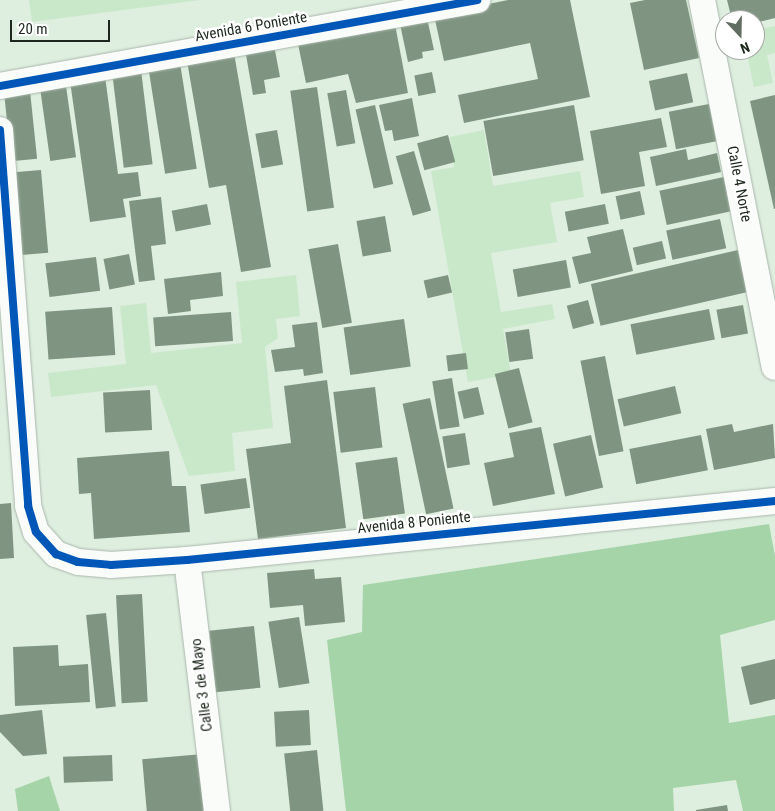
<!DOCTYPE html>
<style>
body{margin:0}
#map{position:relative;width:775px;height:811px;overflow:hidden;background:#deeedf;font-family:"Roboto Condensed",sans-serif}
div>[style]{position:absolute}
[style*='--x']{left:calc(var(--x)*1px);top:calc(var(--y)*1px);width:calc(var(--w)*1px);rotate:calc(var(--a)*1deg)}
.green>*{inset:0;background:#c9e8ca}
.forest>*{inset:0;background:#a4d4a7}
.building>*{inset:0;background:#7f9582;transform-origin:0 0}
.roads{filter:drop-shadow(0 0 1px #aab6ab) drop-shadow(0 0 1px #aab6ab)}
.minor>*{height:26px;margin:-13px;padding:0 13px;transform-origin:13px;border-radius:13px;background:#fafcfa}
.cycleway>*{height:8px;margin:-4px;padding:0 4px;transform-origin:4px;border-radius:4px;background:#0057b8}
span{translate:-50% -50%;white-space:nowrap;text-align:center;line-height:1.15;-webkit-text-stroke:5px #fff;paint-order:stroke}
.street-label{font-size:15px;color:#1d271d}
.north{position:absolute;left:715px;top:10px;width:50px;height:50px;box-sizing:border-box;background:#fff;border:1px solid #a5a9a5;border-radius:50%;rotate:159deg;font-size:14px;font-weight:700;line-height:20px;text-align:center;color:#1d271d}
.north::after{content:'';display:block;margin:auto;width:18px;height:22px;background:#616d61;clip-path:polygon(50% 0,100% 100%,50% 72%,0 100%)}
.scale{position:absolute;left:10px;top:20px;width:100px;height:22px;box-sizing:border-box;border:2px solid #1d271d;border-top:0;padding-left:6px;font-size:15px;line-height:18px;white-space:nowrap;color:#1d271d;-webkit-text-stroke:4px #fff;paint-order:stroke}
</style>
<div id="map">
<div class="green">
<i style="clip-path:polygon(29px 0,200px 0,32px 22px)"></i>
<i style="clip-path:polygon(775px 26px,775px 53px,767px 55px,773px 83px,754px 87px,746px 50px,755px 50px,755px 30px)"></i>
<i style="clip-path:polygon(484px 130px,493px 186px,580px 171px,584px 197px,550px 203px,557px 242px,491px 253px,501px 312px,552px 304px,555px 319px,503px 329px,511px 374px,468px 382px,431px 171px,454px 167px,450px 137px)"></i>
<i style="clip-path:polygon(296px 275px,300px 316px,276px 319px,278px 338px,265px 347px,273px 428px,232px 433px,235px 471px,189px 476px,156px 385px,51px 397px,48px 373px,126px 364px,120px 306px,146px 303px,151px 353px,242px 343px,236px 282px)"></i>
</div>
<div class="forest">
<i style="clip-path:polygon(769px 524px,775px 556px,775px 620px,720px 635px,729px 723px,775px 715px,775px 811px,743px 811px,736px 780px,673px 788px,674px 811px,346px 811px,327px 640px,362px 632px,363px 585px)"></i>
<i style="clip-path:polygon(49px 776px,60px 811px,18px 811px,15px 789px)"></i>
</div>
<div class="building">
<i style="clip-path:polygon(508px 0,570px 0,590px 97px,464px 123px,458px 95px,538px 79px,530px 43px,444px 61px,434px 15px)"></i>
<i style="clip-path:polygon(645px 0,686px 0,699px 58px,644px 70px,630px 3px)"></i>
<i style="clip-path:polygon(727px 0,775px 0,775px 18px,755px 23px,755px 20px,732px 20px)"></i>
<i style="clip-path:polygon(427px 18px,434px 50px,422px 52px,423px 58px,408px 62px,400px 24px)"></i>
<i style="clip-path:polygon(394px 19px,408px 93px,356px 103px,348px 74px,306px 83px,297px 39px)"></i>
<i style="clip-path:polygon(274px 45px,280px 77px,264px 80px,266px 93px,253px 95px,245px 49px)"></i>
<i style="clip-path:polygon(234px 53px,271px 267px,241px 272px,226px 185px,209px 188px,187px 61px)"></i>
<i style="left:180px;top:63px;width:107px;height:32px;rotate:81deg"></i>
<i style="left:141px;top:70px;width:95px;height:29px;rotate:83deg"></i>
<i style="left:432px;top:72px;width:21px;height:18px;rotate:79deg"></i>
<i style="left:687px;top:73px;width:30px;height:39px;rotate:78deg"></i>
<i style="clip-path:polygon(105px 76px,118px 174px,138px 172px,141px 196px,123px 199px,126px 217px,90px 222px,70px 81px)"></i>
<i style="left:66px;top:86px;width:72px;height:26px;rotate:82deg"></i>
<i style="left:317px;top:87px;width:122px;height:27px;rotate:82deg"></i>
<i style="left:346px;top:90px;width:54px;height:19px;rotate:80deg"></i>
<i style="left:30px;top:91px;width:68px;height:26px;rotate:84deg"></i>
<i style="clip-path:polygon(775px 95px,775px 209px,774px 209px,750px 101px)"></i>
<i style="clip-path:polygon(412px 98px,419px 136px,394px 141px,392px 130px,385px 131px,379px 105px)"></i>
<i style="left:709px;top:104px;width:38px;height:41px;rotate:79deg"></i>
<i style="left:375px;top:105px;width:81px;height:20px;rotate:77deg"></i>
<i style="left:574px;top:105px;width:56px;height:92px;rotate:80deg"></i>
<i style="clip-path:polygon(661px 118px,667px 147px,639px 152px,645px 186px,601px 194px,590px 131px)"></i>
<i style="left:277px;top:130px;width:35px;height:22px;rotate:80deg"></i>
<i style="left:448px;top:135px;width:28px;height:32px;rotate:75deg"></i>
<i style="clip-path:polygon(686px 149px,688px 160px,717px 153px,721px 172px,656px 186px,650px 157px)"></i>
<i style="left:414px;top:151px;width:62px;height:19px;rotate:74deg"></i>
<i style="left:41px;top:170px;width:83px;height:30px;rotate:85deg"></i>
<i style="left:724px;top:177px;width:35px;height:66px;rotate:78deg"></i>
<i style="left:640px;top:191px;width:24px;height:25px;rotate:78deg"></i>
<i style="clip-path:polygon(161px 197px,166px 244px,151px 246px,155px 280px,139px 282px,129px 201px)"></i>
<i style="left:207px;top:204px;width:21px;height:36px;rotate:79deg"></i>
<i style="left:605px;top:204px;width:20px;height:41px;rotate:79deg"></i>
<i style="left:385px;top:216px;width:36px;height:29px;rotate:80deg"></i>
<i style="left:720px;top:219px;width:30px;height:55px;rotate:78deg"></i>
<i style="clip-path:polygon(623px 229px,633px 271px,579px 284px,572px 257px,591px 253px,587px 237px)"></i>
<i style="left:662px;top:241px;width:18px;height:30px;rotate:77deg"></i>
<i style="left:338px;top:244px;width:80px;height:30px;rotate:80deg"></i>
<i style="left:738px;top:250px;width:43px;height:151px;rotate:77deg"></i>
<i style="left:129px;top:254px;width:31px;height:26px;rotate:79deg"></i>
<i style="left:96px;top:257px;width:34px;height:51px;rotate:83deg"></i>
<i style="left:566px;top:260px;width:28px;height:54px;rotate:80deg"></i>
<i style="clip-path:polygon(221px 272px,223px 296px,190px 300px,191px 311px,168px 314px,164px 279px)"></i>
<i style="left:448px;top:275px;width:18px;height:25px;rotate:77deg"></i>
<i style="left:588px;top:300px;width:24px;height:22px;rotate:75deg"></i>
<i style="left:743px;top:305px;width:29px;height:27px;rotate:80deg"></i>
<i style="left:112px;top:307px;width:48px;height:67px;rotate:86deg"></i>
<i style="left:709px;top:309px;width:31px;height:80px;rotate:79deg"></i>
<i style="left:231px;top:312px;width:29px;height:78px;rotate:86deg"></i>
<i style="left:404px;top:319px;width:48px;height:61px;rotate:82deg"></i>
<i style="clip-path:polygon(317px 322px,323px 373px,304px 376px,303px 369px,275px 372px,271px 350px,295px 347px,292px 325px)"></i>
<i style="left:529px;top:329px;width:30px;height:24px;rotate:82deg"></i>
<i style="left:466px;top:353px;width:16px;height:20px;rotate:83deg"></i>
<i style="left:605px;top:356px;width:97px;height:25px;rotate:79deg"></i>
<i style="left:519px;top:368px;width:56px;height:25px;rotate:76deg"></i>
<i style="left:452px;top:378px;width:49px;height:20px;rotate:81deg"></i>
<i style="clip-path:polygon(327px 380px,346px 528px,258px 539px,246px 449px,291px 443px,284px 386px)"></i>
<i style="left:675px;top:386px;width:28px;height:59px;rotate:77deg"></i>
<i style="left:375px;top:387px;width:61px;height:42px;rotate:83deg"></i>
<i style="left:478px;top:387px;width:28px;height:21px;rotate:77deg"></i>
<i style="left:150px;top:390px;width:40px;height:47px;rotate:87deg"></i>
<i style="left:430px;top:398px;width:113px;height:28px;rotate:78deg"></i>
<i style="clip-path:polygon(732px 424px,734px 432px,773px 424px,775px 458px,714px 470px,706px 429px)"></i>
<i style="clip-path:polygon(541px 427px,555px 494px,493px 506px,484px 463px,514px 457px,509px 433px)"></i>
<i style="left:465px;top:433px;width:32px;height:23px;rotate:81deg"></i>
<i style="left:591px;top:435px;width:54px;height:39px;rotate:77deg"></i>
<i style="left:701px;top:435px;width:36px;height:73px;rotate:79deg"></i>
<i style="clip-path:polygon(169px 451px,172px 486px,186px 486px,190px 532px,94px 539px,91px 493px,79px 494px,77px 458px)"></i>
<i style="left:397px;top:457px;width:57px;height:42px;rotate:82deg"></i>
<i style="left:246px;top:478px;width:30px;height:46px;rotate:82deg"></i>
<i style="clip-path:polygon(11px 503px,14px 558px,0 559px,0 504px)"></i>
<i style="clip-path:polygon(314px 569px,315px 579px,341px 577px,345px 622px,305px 626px,303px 605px,270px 608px,267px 573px)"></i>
<i style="left:142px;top:594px;width:108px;height:26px;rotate:87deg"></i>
<i style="left:106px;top:613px;width:94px;height:20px;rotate:84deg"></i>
<i style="left:299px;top:617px;width:67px;height:31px;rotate:81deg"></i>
<i style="left:254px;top:626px;width:62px;height:45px;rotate:84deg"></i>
<i style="clip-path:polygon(58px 645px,59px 666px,88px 664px,90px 702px,15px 706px,13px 647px)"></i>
<i style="clip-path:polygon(775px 659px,775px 699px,750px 705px,741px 667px)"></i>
<i style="clip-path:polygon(42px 710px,47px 754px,23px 756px,0 732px,0 715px)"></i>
<i style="left:309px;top:710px;width:35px;height:35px;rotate:87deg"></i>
<i style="left:317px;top:750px;width:61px;height:33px;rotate:84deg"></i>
<i style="left:203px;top:754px;width:57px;height:61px;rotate:85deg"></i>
<i style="left:112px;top:755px;width:26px;height:49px;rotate:88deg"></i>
<i style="clip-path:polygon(727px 805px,728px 811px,696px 811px,696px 810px)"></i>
</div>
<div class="roads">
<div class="minor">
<i style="--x:702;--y:0;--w:374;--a:78.8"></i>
<i style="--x:0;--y:86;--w:485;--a:-10.2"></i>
<i style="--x:0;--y:130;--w:377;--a:85.7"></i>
<i style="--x:28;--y:506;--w:27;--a:73"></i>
<i style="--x:36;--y:532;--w:30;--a:48"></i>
<i style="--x:56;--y:554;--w:23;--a:20"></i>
<i style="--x:78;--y:562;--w:33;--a:5"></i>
<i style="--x:111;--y:565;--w:76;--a:-3.8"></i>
<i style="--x:187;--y:560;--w:591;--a:-5.73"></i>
<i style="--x:187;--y:560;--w:253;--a:83.2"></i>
</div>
</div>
<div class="cycleway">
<i style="--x:0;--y:86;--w:485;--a:-10.2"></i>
<i style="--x:0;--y:130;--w:377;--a:85.7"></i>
<i style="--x:28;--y:506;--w:27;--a:73"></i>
<i style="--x:36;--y:532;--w:30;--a:48"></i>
<i style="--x:56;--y:554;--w:23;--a:20"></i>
<i style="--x:78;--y:562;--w:33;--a:5"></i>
<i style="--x:111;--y:565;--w:76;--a:-3.8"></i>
<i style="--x:187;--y:560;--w:591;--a:-5.73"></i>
</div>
<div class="street-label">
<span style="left:251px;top:27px;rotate:-10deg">Avenida 6 Poniente</span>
<span style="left:739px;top:184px;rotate:79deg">Calle 4 Norte</span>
<span style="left:414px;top:523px;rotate:-6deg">Avenida 8 Poniente</span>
<span style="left:202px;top:685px;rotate:-97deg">Calle 3 de Mayo</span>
</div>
<div class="north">N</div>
<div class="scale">20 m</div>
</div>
